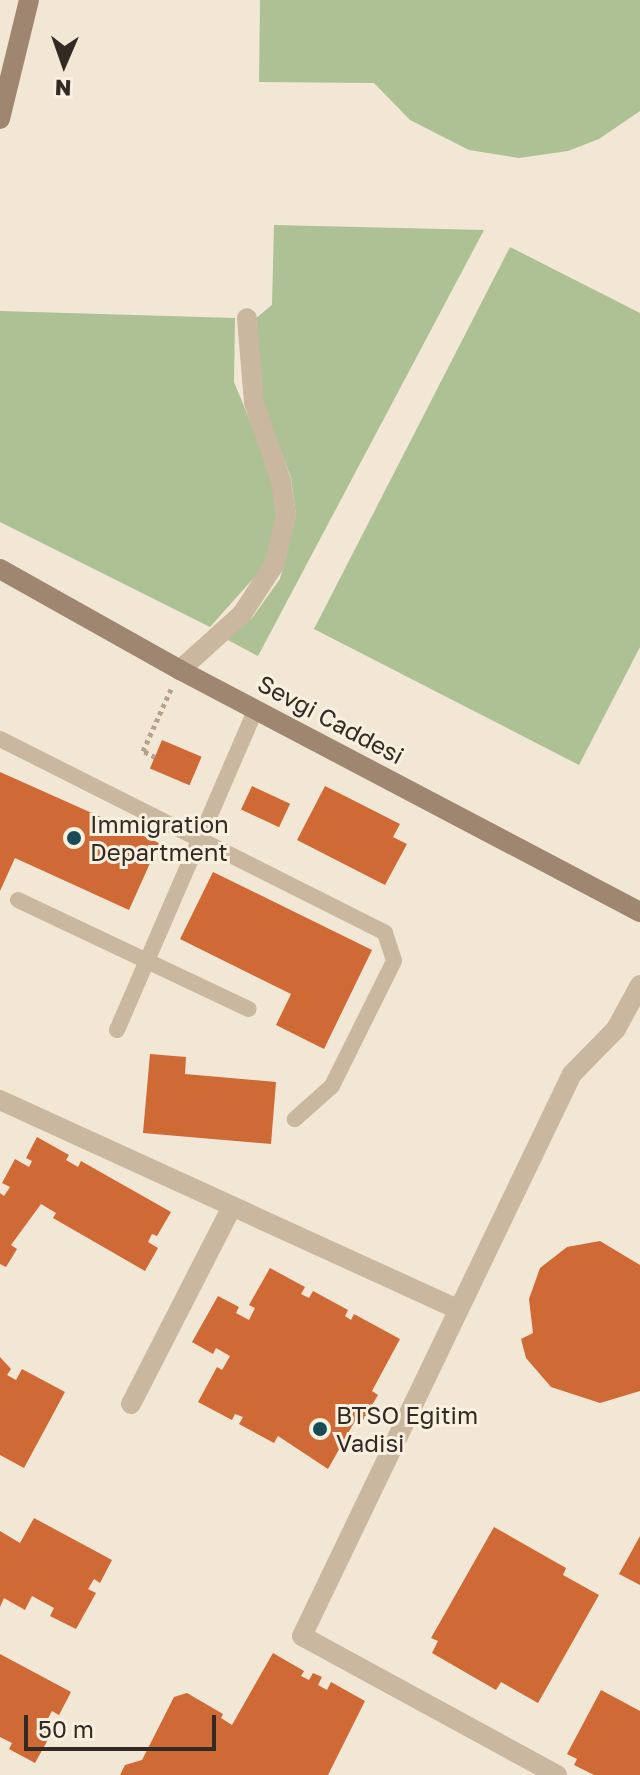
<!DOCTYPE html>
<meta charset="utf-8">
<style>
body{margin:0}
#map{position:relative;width:640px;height:1775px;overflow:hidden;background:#f2e7d4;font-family:"Golos Text",sans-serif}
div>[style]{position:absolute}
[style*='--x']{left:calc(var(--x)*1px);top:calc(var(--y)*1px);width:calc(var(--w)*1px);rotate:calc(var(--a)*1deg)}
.green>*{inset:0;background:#adc194}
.building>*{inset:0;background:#cf6935;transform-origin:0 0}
.path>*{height:5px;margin-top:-2.5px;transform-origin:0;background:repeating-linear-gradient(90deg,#b6a18a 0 4px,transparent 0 8px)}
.lane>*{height:16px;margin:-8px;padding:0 8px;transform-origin:8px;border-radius:8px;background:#cab7a0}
.street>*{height:20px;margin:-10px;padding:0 10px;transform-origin:10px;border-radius:10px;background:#cab7a0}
.secondary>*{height:20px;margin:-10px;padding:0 10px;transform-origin:10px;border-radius:10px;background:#9e8671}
.dots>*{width:22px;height:22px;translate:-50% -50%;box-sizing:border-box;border:4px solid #faf0e0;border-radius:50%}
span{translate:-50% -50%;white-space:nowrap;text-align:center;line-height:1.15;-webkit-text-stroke:6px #faf0e0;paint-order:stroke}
.street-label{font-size:24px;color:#332a24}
.poi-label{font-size:24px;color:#332a24}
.left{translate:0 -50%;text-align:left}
.north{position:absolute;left:24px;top:24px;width:80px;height:80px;-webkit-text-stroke:6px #faf0e0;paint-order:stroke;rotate:182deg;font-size:22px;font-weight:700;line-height:32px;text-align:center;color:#332a24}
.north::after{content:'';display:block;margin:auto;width:28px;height:36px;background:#332a24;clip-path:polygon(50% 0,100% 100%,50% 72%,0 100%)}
.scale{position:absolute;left:24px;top:1715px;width:192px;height:36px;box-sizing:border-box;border:4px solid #332a24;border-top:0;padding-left:10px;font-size:24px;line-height:28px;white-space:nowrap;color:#332a24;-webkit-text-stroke:6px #faf0e0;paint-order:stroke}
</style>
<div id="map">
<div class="green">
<i style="clip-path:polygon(260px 0,640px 0,640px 111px,599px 139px,568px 151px,519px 158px,469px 150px,410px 120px,374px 83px,259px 82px)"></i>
<i style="clip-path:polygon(274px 225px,484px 230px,258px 656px,224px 638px,252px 618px,280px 579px,296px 516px,291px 478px,259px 392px,255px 319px,272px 305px)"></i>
<i style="clip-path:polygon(510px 247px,640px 313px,640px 647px,579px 765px,314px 629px)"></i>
<i style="clip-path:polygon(0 311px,235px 318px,234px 382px,275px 481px,280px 509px,268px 562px,210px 627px,0 522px)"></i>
</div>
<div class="building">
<i style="left:162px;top:740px;width:43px;height:31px;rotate:23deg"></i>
<i style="clip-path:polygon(0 772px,159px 843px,129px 910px,15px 858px,0 891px)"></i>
<i style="left:252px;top:786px;width:42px;height:26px;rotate:25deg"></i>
<i style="clip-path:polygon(325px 786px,400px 824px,393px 837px,407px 844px,385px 885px,297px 840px)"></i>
<i style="clip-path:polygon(213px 872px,372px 950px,324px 1049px,276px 1025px,291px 994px,180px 939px)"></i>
<i style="clip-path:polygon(150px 1054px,186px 1057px,185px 1074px,276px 1082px,271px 1144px,143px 1133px)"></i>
<i style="clip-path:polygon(37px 1137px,69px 1155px,66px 1160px,78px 1167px,81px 1161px,171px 1212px,157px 1236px,152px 1234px,148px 1242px,158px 1248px,145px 1271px,53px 1218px,56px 1213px,41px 1204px,11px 1245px,17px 1249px,6px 1267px,0 1264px,0 1193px,4px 1196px,10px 1187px,2px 1183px,15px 1159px,29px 1167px,32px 1161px,26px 1158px)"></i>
<i style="clip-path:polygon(600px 1241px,640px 1265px,640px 1391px,600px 1403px,551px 1387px,526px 1358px,521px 1339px,533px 1333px,529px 1299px,540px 1268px,567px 1247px)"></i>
<i style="clip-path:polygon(270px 1268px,305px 1287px,301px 1294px,309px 1298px,313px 1291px,348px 1310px,345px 1316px,351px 1320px,354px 1314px,400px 1339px,372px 1391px,378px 1395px,362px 1422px,356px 1419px,328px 1469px,278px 1436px,274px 1443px,239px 1424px,243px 1417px,235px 1414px,232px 1420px,198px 1402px,217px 1367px,222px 1370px,230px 1356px,216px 1348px,213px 1354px,192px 1342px,218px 1296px,239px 1307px,236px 1313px,249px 1320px,255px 1308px,249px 1305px)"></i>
<i style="clip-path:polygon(0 1357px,11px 1369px,7px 1375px,16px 1380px,22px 1369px,65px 1392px,24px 1468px,0 1455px)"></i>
<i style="clip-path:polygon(34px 1518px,112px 1560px,100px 1583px,94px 1579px,88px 1589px,96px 1593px,76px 1629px,50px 1616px,54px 1608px,32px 1596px,25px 1610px,4px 1598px,0 1607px,0 1531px,20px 1543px)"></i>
<i style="clip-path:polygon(494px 1527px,566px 1568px,563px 1575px,599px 1595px,538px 1703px,501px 1682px,496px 1690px,432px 1653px,438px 1641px,431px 1638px)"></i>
<i style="clip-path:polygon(640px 1536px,640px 1585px,619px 1574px)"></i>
<i style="clip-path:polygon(273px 1653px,304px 1671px,301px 1676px,309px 1680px,313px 1673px,322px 1677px,318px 1685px,327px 1690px,331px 1682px,365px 1701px,328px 1775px,120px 1775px,125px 1765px,142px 1760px,174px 1697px,187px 1693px,223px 1714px,221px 1718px,232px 1725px)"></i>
<i style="clip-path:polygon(0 1654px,71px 1692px,59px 1715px,52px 1711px,46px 1722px,55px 1727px,35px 1763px,9px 1749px,12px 1743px,0 1737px)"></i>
<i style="clip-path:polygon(601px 1690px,640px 1711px,640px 1775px,594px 1775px,574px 1765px,577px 1759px,567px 1754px)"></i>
</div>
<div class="path">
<i style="--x:155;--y:757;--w:13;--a:-153"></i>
<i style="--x:143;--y:751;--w:68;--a:-65.7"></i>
</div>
<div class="lane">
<i style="--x:0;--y:739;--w:431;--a:26.7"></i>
<i style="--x:385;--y:933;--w:29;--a:72"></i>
<i style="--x:394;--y:961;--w:140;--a:116.4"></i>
<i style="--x:332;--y:1086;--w:50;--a:138.3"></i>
<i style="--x:18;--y:900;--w:255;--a:25.3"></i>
<i style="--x:117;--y:1030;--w:350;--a:-66.6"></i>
</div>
<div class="street">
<i style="--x:180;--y:670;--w:84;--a:-42.1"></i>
<i style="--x:242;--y:614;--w:59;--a:-56.9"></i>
<i style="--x:274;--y:565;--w:50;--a:-76.2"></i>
<i style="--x:286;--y:516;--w:35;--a:-98"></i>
<i style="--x:281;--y:481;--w:83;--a:-108.9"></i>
<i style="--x:254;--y:402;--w:84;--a:-94.8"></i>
<i style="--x:0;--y:1100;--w:500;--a:24.57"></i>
<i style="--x:131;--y:1404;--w:221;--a:-62.9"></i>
<i style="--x:557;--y:1775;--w:290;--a:-151.4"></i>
<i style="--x:302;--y:1636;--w:623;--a:-64.34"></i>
<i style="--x:572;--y:1074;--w:63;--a:-45.6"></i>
<i style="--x:616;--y:1029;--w:50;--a:-61.4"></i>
</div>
<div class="secondary">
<i style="--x:0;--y:119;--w:122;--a:-76.3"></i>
<i style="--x:0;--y:569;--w:206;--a:29.3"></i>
<i style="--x:180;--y:670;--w:520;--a:27.75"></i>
</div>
<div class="dots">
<i style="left:74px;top:838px;background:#174c57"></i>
<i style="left:320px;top:1429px;background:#174c57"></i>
</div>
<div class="street-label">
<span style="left:331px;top:719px;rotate:28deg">Sevgi Caddesi</span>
</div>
<div class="poi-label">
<span class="left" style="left:90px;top:838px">Immigration<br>Department</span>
<span class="left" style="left:336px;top:1429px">BTSO Eğitim<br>Vadisi</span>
</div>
<div class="north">N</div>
<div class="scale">50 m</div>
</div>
